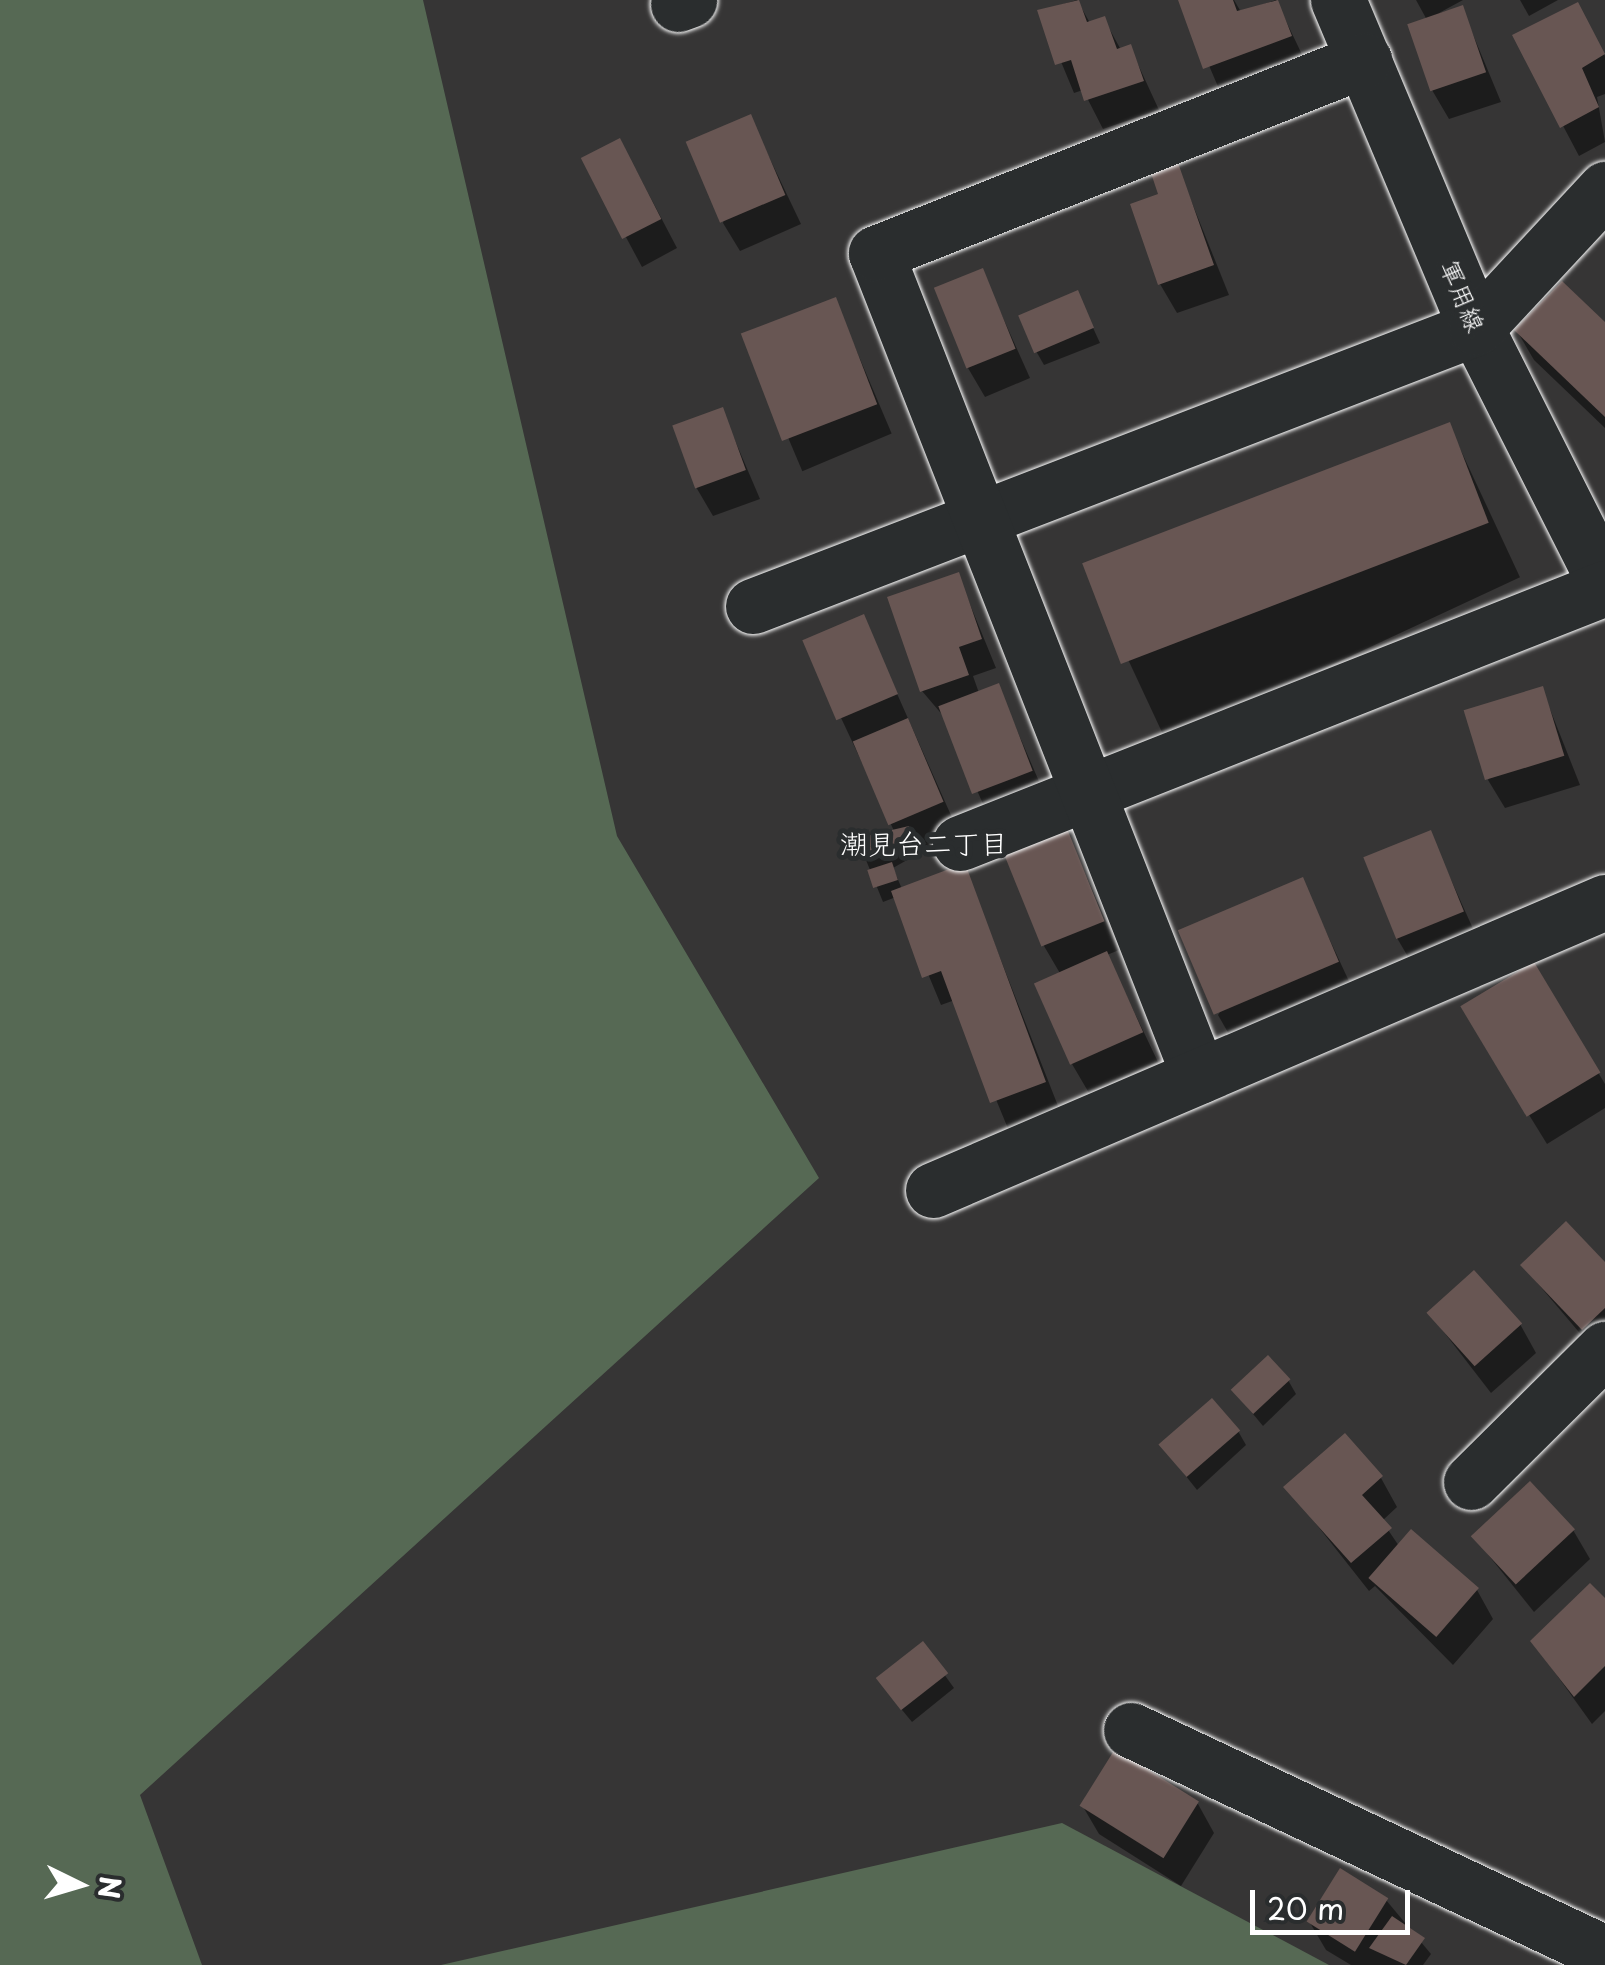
<!DOCTYPE html>
<meta charset="utf-8">
<style>
body{margin:0}
#map{position:relative;width:1605px;height:1965px;overflow:hidden;background:#363535;font-family:"Playpen Sans","Klee One",sans-serif}
div>[style]{position:absolute}
[style*='--x']{left:calc(var(--x)*1px);top:calc(var(--y)*1px);width:calc(var(--w)*1px);rotate:calc(var(--a)*1deg)}
.green>*{inset:0;background:#566954}
.shadow>*{inset:0;background:#0007;transform-origin:0 0}
.building>*{inset:0;background:#685653;transform-origin:0 0}
.roads{filter:drop-shadow(0 0 2px #fff) drop-shadow(0 0 2px #fff)}
.minor>*{height:55px;margin:-27.5px;padding:0 27.5px;transform-origin:27.5px;border-radius:27.5px;background:#2a2d2e}
span{translate:-50% -50%;white-space:nowrap;text-align:center;line-height:1.15;-webkit-text-stroke:10px #2a2d2e;paint-order:stroke}
.street-label{font-size:25px;color:#fff}
.neighbourhood-label{font-size:28px;color:#fff}
.north{position:absolute;left:30px;top:1835px;width:100px;height:100px;-webkit-text-stroke:8px #2a2d2e;paint-order:stroke;rotate:95deg;font-size:28px;font-weight:700;line-height:40px;text-align:center;color:#fff}
.north::after{content:'';display:block;margin:auto;width:35px;height:45px;background:#fff;clip-path:polygon(50% 0,100% 100%,50% 72%,0 100%)}
.scale{position:absolute;left:1250px;top:1890px;width:160px;height:45px;box-sizing:border-box;border:5px solid #fff;border-top:0;padding-left:12px;font-size:30px;line-height:35px;white-space:nowrap;color:#fff;-webkit-text-stroke:8px #2a2d2e;paint-order:stroke}
</style>
<div id="map">
<div class="green">
<i style="clip-path:polygon(0 0,423px 0,617px 836px,819px 1178px,140px 1795px,202px 1965px,0 1965px)"></i>
<i style="clip-path:polygon(1062px 1823px,1329px 1965px,441px 1965px)"></i>
</div>
<div class="shadow">
<i style="clip-path:polygon(1077px 0,1090px 23px,1104px 19px,1121px 50px,1130px 47px,1159px 110px,1103px 129px,1083px 90px,1074px 93px,1040px 11px)"></i>
<i style="clip-path:polygon(1181px 0,1234px 0,1241px 12px,1276px 0,1307px 65px,1222px 96px)"></i>
<i style="clip-path:polygon(1416px 0,1463px 0,1439px 13px,1462px 8px,1501px 102px,1449px 119px,1432px 90px,1427px 20px)"></i>
<i style="clip-path:polygon(1520px 0,1558px 0,1529px 16px)"></i>
<i style="clip-path:polygon(1594px 34px,1605px 56px,1605px 94px,1597px 97px,1605px 142px,1579px 156px,1516px 37px)"></i>
<i style="clip-path:polygon(750px 117px,801px 224px,740px 251px,723px 223px)"></i>
<i style="clip-path:polygon(584px 159px,636px 170px,677px 248px,642px 267px)"></i>
<i style="clip-path:polygon(1176px 163px,1229px 295px,1177px 313px,1160px 284px)"></i>
<i style="clip-path:polygon(982px 271px,1030px 378px,985px 397px,968px 368px)"></i>
<i style="clip-path:polygon(1077px 293px,1100px 343px,1044px 365px,1036px 351px)"></i>
<i style="left:835px;top:300px;width:145px;height:97px;rotate:67deg"></i>
<i style="clip-path:polygon(1605px 326px,1605px 428px,1534px 360px,1517px 331px)"></i>
<i style="clip-path:polygon(722px 410px,760px 499px,713px 516px,696px 487px)"></i>
<i style="left:1449px;top:425px;width:168px;height:390px;rotate:65deg"></i>
<i style="clip-path:polygon(958px 575px,996px 668px,973px 676px,979px 693px,998px 686px,1047px 800px,991px 822px,945px 718px,922px 691px,890px 599px)"></i>
<i style="clip-path:polygon(863px 617px,958px 831px,893px 868px,902px 889px,964px 866px,1060px 1111px,1009px 1131px,955px 1000px,941px 1005px,896px 897px,883px 902px,866px 860px,862px 841px,895px 833px,805px 641px)"></i>
<i style="clip-path:polygon(1542px 689px,1580px 785px,1505px 808px,1488px 780px)"></i>
<i style="clip-path:polygon(1063px 824px,1119px 950px,1107px 955px,1158px 1062px,1089px 1093px,1072px 1064px,1061px 975px,1044px 946px)"></i>
<i style="clip-path:polygon(1430px 833px,1479px 942px,1414px 967px,1397px 938px)"></i>
<i style="clip-path:polygon(1302px 880px,1354px 992px,1234px 1043px,1218px 1015px)"></i>
<i style="clip-path:polygon(1534px 965px,1605px 1084px,1605px 1108px,1547px 1144px,1481px 1037px)"></i>
<i style="clip-path:polygon(1605px 1265px,1605px 1352px,1600px 1357px,1523px 1266px)"></i>
<i style="clip-path:polygon(1430px 1314px,1520px 1324px,1536px 1353px,1491px 1393px)"></i>
<i style="clip-path:polygon(1288px 1380px,1296px 1394px,1263px 1426px,1234px 1391px)"></i>
<i style="clip-path:polygon(1238px 1431px,1246px 1445px,1197px 1490px,1162px 1446px)"></i>
<i style="clip-path:polygon(1381px 1478px,1397px 1507px,1382px 1521px,1399px 1546px,1477px 1590px,1493px 1619px,1453px 1665px,1375px 1586px,1369px 1591px,1287px 1487px)"></i>
<i style="clip-path:polygon(1573px 1530px,1590px 1559px,1534px 1612px,1474px 1537px)"></i>
<i style="clip-path:polygon(1605px 1602px,1605px 1711px,1592px 1724px,1533px 1642px)"></i>
<i style="clip-path:polygon(923px 1645px,954px 1688px,912px 1722px,888px 1693px)"></i>
<i style="clip-path:polygon(1198px 1804px,1214px 1833px,1181px 1886px,1099px 1834px,1082px 1805px)"></i>
<i style="clip-path:polygon(1386px 1900px,1431px 1954px,1423px 1965px,1351px 1965px,1326px 1950px,1309px 1921px)"></i>
</div>
<div class="building">
<i style="clip-path:polygon(1079px 0,1087px 22px,1105px 16px,1117px 49px,1131px 44px,1144px 81px,1084px 101px,1071px 60px,1055px 65px,1037px 10px)"></i>
<i style="clip-path:polygon(1178px 0,1233px 0,1237px 11px,1278px 0,1292px 36px,1203px 69px)"></i>
<i style="clip-path:polygon(1578px 2px,1605px 54px,1582px 68px,1599px 107px,1560px 128px,1512px 35px)"></i>
<i style="left:1463px;top:5px;width:71px;height:59px;rotate:71deg"></i>
<i style="left:751px;top:114px;width:88px;height:71px;rotate:67deg"></i>
<i style="left:620px;top:138px;width:91px;height:44px;rotate:63deg"></i>
<i style="clip-path:polygon(1177px 160px,1214px 265px,1158px 285px,1130px 204px,1158px 194px,1150px 170px)"></i>
<i style="left:983px;top:268px;width:87px;height:53px;rotate:68deg"></i>
<i style="clip-path:polygon(1562px 281px,1605px 322px,1605px 417px,1514px 330px)"></i>
<i style="left:1078px;top:290px;width:41px;height:65px;rotate:67deg"></i>
<i style="left:836px;top:297px;width:115px;height:102px;rotate:69deg"></i>
<i style="left:723px;top:407px;width:67px;height:54px;rotate:70deg"></i>
<i style="left:1450px;top:422px;width:108px;height:394px;rotate:69deg"></i>
<i style="clip-path:polygon(959px 572px,982px 639px,959px 647px,969px 675px,920px 692px,887px 597px)"></i>
<i style="left:864px;top:614px;width:87px;height:67px;rotate:67deg"></i>
<i style="left:999px;top:683px;width:94px;height:65px;rotate:69deg"></i>
<i style="left:1543px;top:686px;width:73px;height:83px;rotate:73deg"></i>
<i style="left:908px;top:718px;width:91px;height:60px;rotate:67deg"></i>
<i style="left:1064px;top:821px;width:108px;height:68px;rotate:68deg"></i>
<i style="left:909px;top:826px;width:22px;height:53px;rotate:77deg"></i>
<i style="left:1431px;top:830px;width:88px;height:73px;rotate:68deg"></i>
<i style="left:892px;top:862px;width:19px;height:26px;rotate:72deg"></i>
<i style="clip-path:polygon(965px 863px,1046px 1082px,990px 1103px,941px 971px,922px 978px,891px 891px)"></i>
<i style="left:1303px;top:877px;width:92px;height:136px;rotate:67deg"></i>
<i style="left:1107px;top:951px;width:89px;height:80px;rotate:66deg"></i>
<i style="left:1534px;top:962px;width:129px;height:86px;rotate:59deg"></i>
<i style="clip-path:polygon(1566px 1221px,1605px 1262px,1605px 1308px,1582px 1330px,1520px 1265px)"></i>
<i style="left:1474px;top:1270px;width:72px;height:64px;rotate:48deg"></i>
<i style="left:1268px;top:1355px;width:33px;height:51px;rotate:47deg"></i>
<i style="left:1212px;top:1398px;width:43px;height:71px;rotate:49deg"></i>
<i style="clip-path:polygon(1345px 1433px,1383px 1476px,1362px 1495px,1392px 1528px,1351px 1563px,1283px 1487px)"></i>
<i style="left:1530px;top:1481px;width:66px;height:81px;rotate:47deg"></i>
<i style="left:1411px;top:1529px;width:90px;height:65px;rotate:41deg"></i>
<i style="clip-path:polygon(1590px 1583px,1605px 1598px,1605px 1666px,1574px 1697px,1530px 1641px)"></i>
<i style="left:923px;top:1641px;width:41px;height:60px;rotate:52deg"></i>
<i style="left:1115px;top:1749px;width:99px;height:67px;rotate:32deg"></i>
<i style="left:1340px;top:1868px;width:57px;height:63px;rotate:32deg"></i>
<i style="clip-path:polygon(1392px 1916px,1425px 1938px,1406px 1965px,1369px 1948px)"></i>
</div>
<div class="roads">
<div class="minor">
<i style="--x:1338;--y:0;--w:356;--a:67.2"></i>
<i style="--x:1476;--y:328;--w:286;--a:63.2"></i>
<i style="--x:678;--y:4;--w:12;--a:-20"></i>
<i style="--x:753;--y:606;--w:775;--a:-21.03"></i>
<i style="--x:1476;--y:328;--w:190;--a:-47.1"></i>
<i style="--x:960;--y:843;--w:694;--a:-21.57"></i>
<i style="--x:1199;--y:1076;--w:884;--a:-111.43"></i>
<i style="--x:876;--y:253;--w:525;--a:-21.58"></i>
<i style="--x:933;--y:1190;--w:731;--a:-23.2"></i>
<i style="--x:1471;--y:1482;--w:189;--a:-44.8"></i>
<i style="--x:1131;--y:1730;--w:524;--a:25.2"></i>
</div>
</div>
<div class="street-label">
<span style="left:1463px;top:296px;rotate:67deg">軍用線</span>
</div>
<div class="neighbourhood-label">
<span style="left:924px;top:843px">潮見台二丁目</span>
</div>
<div class="north">N</div>
<div class="scale">20 m</div>
</div>
